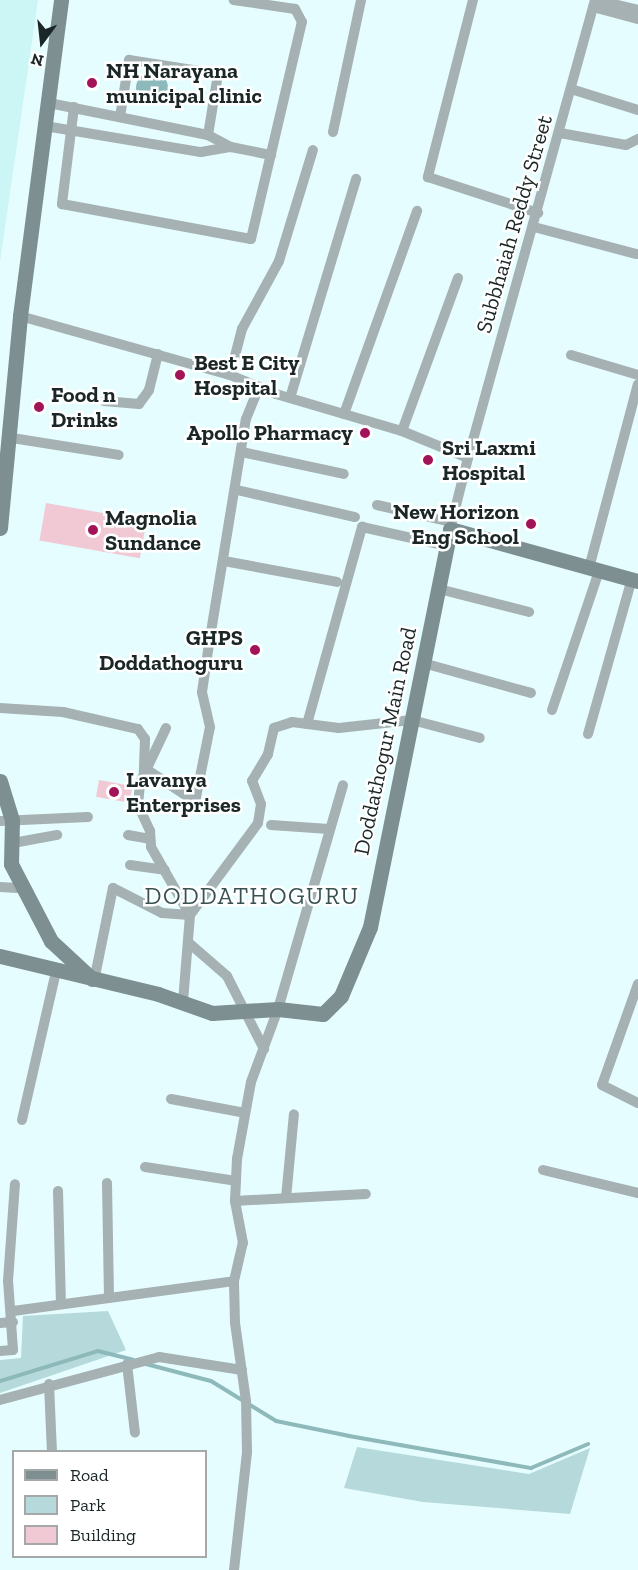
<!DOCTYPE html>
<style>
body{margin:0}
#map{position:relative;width:638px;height:1570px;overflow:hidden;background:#e5fdfe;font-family:"Zilla Slab",serif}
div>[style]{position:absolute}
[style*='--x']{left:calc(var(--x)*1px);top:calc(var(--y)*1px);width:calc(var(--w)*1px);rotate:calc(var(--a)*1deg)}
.built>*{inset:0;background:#ccf5f6}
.green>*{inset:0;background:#b6dadb}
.water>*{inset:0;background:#8eb9bb}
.round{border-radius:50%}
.stream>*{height:4px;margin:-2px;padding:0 2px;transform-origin:2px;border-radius:2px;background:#8eb9bb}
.building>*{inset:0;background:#f1c9d4;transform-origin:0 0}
.street>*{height:10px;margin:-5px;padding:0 5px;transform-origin:5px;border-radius:5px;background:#a5b1b2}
.secondary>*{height:15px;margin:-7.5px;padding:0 7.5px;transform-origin:7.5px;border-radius:7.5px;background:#7d8f90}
.dots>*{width:16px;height:16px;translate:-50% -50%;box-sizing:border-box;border:3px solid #fff;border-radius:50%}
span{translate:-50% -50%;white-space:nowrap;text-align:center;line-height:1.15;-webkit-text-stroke:5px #fff;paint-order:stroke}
.poi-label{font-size:22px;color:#1b2627;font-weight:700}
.left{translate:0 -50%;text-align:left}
.right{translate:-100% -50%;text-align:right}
.street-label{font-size:22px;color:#1b2627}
.neighbourhood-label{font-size:24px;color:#385253;letter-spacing:1.5px}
.legend{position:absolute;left:12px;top:1450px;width:195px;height:108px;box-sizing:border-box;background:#fff;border:2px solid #a4a8a9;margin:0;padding:8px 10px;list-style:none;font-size:18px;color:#1b2627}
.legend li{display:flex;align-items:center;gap:12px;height:30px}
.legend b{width:30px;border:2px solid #a4a8a9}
.north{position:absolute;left:12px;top:12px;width:60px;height:60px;-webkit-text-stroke:4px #fff;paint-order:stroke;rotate:195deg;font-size:16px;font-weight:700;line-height:24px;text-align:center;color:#1b2627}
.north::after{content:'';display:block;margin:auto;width:21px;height:27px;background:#1b2627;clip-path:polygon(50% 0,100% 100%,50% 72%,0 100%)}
</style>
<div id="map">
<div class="built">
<i style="clip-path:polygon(0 0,38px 0,0 262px)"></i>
</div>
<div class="green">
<i style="clip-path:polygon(108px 1311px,126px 1350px,0 1393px,0 1360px,21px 1358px,23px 1316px)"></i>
<i style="clip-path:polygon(357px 1447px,529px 1474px,590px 1448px,570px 1514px,423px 1502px,344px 1488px)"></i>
</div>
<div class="water">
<i class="round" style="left:136px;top:72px;width:32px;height:32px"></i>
</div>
<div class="stream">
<i style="--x:146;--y:1364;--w:67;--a:14.7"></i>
<i style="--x:211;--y:1381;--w:76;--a:31.6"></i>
<i style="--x:276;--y:1421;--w:75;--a:11.6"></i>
<i style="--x:349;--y:1436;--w:185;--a:10"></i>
<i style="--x:531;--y:1468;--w:62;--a:-22.8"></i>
<i style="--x:0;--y:1381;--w:102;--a:-17"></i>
<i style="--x:98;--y:1351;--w:36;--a:14"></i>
</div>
<div class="building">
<i style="left:46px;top:503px;width:102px;height:38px;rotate:10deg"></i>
<i style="left:99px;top:780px;width:34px;height:17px;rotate:10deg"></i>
</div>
<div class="street">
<i style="--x:473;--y:0;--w:183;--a:104.3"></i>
<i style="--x:428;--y:177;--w:116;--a:18.1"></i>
<i style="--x:597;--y:0;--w:42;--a:13.7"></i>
<i style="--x:593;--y:7;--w:47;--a:14.9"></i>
<i style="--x:571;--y:89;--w:70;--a:17.4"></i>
<i style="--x:49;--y:103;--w:162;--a:11.4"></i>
<i style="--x:208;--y:135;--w:26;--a:28"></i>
<i style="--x:231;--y:147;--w:41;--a:11.3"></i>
<i style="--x:74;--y:107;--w:98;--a:97.1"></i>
<i style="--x:62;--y:204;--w:192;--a:10.5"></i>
<i style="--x:251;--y:239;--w:223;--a:-76.8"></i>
<i style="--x:302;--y:22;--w:15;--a:-118"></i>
<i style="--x:295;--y:9;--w:62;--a:-171.6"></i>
<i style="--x:120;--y:117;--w:58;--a:-81"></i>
<i style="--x:129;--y:60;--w:90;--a:8.9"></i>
<i style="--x:218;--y:74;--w:62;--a:99.3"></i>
<i style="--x:45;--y:126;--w:158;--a:9.5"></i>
<i style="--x:201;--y:152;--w:29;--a:-10"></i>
<i style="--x:333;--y:132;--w:135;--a:-78"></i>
<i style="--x:560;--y:133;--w:67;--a:10.3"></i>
<i style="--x:626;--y:145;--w:13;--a:-27"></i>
<i style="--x:534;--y:227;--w:106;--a:14.8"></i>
<i style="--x:20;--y:316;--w:218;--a:15.7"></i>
<i style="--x:230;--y:375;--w:50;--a:22.4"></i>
<i style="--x:276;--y:394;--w:131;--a:16.4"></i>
<i style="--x:402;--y:431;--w:71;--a:22.2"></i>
<i style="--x:468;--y:458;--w:73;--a:104.2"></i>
<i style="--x:571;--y:355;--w:70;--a:16.6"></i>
<i style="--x:230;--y:375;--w:48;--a:-75.4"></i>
<i style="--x:242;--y:329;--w:77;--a:-61.4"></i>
<i style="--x:279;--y:261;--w:116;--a:-73"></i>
<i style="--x:290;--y:398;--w:229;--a:-73.2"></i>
<i style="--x:104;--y:401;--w:35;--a:5"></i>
<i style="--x:139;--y:404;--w:17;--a:-54"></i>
<i style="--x:149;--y:390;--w:37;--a:-76"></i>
<i style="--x:344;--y:414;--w:216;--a:-70.2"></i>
<i style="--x:402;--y:431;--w:163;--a:-69.9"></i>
<i style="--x:12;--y:438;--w:108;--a:9"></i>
<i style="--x:242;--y:452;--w:104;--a:12.2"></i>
<i style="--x:468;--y:458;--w:475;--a:-74.5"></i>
<i style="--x:237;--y:490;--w:121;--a:12.9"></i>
<i style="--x:377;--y:505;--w:77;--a:12.8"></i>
<i style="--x:224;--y:561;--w:115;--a:10.5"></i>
<i style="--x:589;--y:568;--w:190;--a:-75.1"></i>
<i style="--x:439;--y:589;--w:93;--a:14.3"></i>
<i style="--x:423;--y:663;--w:112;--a:15.5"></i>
<i style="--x:0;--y:708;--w:63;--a:3.6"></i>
<i style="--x:63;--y:712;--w:77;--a:12.8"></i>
<i style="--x:138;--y:729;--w:12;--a:55"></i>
<i style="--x:145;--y:739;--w:36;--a:92"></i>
<i style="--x:552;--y:710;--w:147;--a:-71.3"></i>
<i style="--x:307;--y:724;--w:205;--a:-74.4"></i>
<i style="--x:362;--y:527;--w:87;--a:12.6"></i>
<i style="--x:166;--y:728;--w:61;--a:115.3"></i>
<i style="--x:140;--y:783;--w:22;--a:95"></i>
<i style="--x:138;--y:805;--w:29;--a:65"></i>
<i style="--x:150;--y:831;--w:16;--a:86"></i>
<i style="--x:151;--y:847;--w:78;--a:60.2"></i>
<i style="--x:190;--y:915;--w:87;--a:94.6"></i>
<i style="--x:588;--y:734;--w:161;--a:-74.2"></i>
<i style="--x:149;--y:771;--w:49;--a:33.4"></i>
<i style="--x:190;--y:798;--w:6;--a:-9"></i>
<i style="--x:196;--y:797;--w:71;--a:-78.7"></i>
<i style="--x:210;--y:727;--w:36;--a:-103"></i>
<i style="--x:202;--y:692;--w:49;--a:-81.7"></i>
<i style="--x:209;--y:644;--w:228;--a:-80.7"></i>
<i style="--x:246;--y:419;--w:35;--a:-68"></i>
<i style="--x:0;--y:821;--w:88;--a:-2.6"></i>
<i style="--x:271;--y:825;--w:58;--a:3.9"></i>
<i style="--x:128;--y:835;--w:22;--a:10"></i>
<i style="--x:13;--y:843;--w:45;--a:-10.3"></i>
<i style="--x:130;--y:865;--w:35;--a:8"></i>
<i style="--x:0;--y:887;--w:22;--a:3"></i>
<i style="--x:189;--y:943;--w:50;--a:41"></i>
<i style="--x:227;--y:976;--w:82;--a:63.1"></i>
<i style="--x:94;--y:981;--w:95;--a:-78.5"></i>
<i style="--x:113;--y:888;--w:55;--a:27"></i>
<i style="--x:162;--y:913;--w:28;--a:4"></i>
<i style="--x:190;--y:915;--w:114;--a:-53.5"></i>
<i style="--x:258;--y:823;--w:19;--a:-81"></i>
<i style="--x:261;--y:804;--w:25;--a:-111"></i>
<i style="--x:252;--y:781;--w:31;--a:-59"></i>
<i style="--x:268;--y:754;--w:27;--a:-77"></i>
<i style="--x:274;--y:728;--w:19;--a:-18"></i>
<i style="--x:292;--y:722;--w:47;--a:7.3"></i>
<i style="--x:339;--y:728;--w:73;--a:-6.3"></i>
<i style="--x:412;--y:720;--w:70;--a:14.8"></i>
<i style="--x:638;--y:984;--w:107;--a:109.6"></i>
<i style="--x:602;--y:1085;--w:40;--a:26.6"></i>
<i style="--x:171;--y:1099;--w:75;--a:10.7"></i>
<i style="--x:22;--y:1120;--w:152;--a:-77.1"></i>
<i style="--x:145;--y:1167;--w:92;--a:8.7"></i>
<i style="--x:543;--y:1170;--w:98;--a:13.6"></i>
<i style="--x:107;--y:1183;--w:115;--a:89"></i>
<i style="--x:58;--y:1191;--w:113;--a:88.5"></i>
<i style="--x:286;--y:1198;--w:84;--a:-84.6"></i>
<i style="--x:235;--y:1201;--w:131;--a:-3.1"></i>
<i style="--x:13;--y:1311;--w:223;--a:-7.7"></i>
<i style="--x:0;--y:1323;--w:13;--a:-4"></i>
<i style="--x:0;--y:1351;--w:13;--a:-4"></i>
<i style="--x:13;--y:1350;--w:69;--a:-94.1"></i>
<i style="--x:8;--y:1281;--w:97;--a:-85.9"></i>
<i style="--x:127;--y:1364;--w:69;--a:83.4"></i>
<i style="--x:49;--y:1384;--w:68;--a:87.5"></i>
<i style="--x:0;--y:1400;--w:165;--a:-15.1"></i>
<i style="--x:159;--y:1357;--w:84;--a:8.9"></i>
<i style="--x:234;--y:1570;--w:119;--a:-83.7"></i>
<i style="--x:247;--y:1452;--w:51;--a:-91.1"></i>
<i style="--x:246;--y:1401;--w:79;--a:-98"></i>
<i style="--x:235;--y:1323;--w:42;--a:-91.4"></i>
<i style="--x:234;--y:1281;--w:39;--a:-77"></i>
<i style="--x:243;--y:1243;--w:43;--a:-100.8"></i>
<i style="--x:235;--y:1201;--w:42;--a:-87.3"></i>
<i style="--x:237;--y:1159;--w:78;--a:-79.7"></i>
<i style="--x:251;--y:1082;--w:78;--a:-69.7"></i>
<i style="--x:278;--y:1009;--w:233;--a:-73.8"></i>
</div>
<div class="secondary">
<i style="--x:0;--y:528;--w:213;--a:-84.6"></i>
<i style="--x:20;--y:316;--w:319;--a:-82.6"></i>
<i style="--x:0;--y:781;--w:41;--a:72.9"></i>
<i style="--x:12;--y:820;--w:44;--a:91.3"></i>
<i style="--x:11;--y:864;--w:87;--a:62.5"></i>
<i style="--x:51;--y:941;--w:56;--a:42.8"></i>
<i style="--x:0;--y:956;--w:163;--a:13.5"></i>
<i style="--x:158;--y:994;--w:57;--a:19.4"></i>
<i style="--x:212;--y:1013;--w:66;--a:-3.5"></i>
<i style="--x:278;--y:1009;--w:45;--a:6.3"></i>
<i style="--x:323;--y:1014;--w:25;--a:-45"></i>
<i style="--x:341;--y:996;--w:75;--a:-67.2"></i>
<i style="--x:370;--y:927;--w:406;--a:-78.6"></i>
<i style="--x:450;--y:529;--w:195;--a:15.5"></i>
</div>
<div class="dots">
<i style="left:92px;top:83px;background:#a31357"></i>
<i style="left:180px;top:375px;background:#a31357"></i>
<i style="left:39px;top:407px;background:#a31357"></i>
<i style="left:365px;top:433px;background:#a31357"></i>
<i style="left:428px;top:460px;background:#a31357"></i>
<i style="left:531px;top:524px;background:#a31357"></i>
<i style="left:93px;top:530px;background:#a31357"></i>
<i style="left:255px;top:650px;background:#a31357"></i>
<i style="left:114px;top:792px;background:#a31357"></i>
</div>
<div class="poi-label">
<span class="left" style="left:106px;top:83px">NH Narayana<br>municipal clinic</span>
<span class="left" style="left:194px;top:375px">Best E City<br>Hospital</span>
<span class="left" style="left:51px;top:407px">Food n<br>Drinks</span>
<span class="right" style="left:353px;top:433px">Apollo Pharmacy</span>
<span class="left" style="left:442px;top:460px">Sri Laxmi<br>Hospital</span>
<span class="right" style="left:519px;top:524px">New Horizon<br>Eng School</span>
<span class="left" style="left:105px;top:530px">Magnolia<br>Sundance</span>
<span class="right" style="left:243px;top:650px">GHPS<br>Doddathoguru</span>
<span class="left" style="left:126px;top:792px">Lavanya<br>Enterprises</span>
</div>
<div class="street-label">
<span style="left:514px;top:224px;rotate:-74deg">Subbhaiah Reddy Street</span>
<span style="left:385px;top:741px;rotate:-78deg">Doddathogur Main Road</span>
</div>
<div class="neighbourhood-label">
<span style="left:252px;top:896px">DODDATHOGURU</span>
</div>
<ul class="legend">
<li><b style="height:8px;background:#7d8f90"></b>Road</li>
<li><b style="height:16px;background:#b6dadb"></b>Park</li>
<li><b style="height:16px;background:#f1c9d4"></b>Building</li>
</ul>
<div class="north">N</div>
</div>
